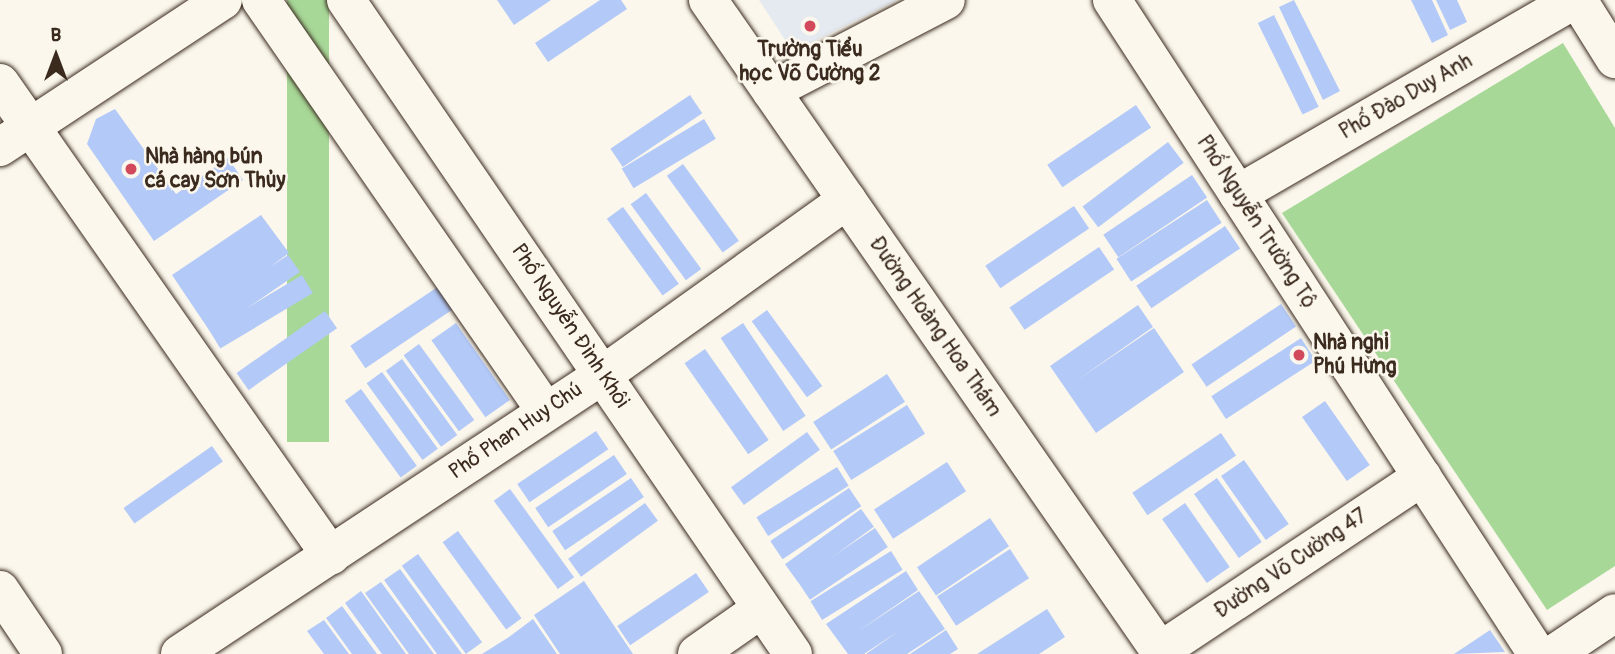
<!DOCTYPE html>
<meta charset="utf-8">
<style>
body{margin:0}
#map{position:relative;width:1615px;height:654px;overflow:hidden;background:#fbf7ec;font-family:Pangolin,sans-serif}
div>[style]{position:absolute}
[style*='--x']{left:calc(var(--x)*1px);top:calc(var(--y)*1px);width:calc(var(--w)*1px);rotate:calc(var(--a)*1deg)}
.built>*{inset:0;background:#e5e9f0}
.green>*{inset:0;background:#a7d898;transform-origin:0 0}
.building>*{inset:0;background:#b3c9f8;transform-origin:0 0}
.roads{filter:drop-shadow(0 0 2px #3b2a1e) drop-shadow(0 0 2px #3b2a1e)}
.minor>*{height:38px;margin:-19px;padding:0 19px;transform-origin:19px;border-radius:19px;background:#fbf7ec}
.dots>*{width:19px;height:19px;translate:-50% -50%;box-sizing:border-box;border:4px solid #fbf7ec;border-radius:50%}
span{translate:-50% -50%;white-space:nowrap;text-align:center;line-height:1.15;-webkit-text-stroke:5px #fbf7ec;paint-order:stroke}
.poi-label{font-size:21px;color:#3b2a1e;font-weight:700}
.left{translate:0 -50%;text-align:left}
.street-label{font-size:21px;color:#3b2a1e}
.north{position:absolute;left:21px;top:21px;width:70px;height:70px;-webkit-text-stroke:5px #fbf7ec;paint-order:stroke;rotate:0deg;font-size:19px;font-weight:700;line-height:28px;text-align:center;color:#3b2a1e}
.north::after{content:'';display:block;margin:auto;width:24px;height:32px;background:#3b2a1e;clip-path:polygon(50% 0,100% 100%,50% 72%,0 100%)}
</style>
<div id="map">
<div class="built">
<i style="clip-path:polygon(759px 0,897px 0,793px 52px)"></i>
</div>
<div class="green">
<i style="left:287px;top:0;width:42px;height:442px"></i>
<i style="clip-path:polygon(1563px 43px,1615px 128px,1615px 566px,1547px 610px,1282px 213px)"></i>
</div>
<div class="building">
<i style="clip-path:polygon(497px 0,551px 0,514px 25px)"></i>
<i style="clip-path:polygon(600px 0,621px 0,627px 9px,548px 62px,535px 43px)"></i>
<i style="clip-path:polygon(1294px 0,1340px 91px,1323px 100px,1279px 7px)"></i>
<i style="clip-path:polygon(1411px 0,1432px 0,1448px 35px,1432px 43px)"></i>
<i style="clip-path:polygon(1436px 0,1457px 0,1467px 22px,1450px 30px)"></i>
<i style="left:1274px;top:15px;width:102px;height:18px;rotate:64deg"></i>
<i style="left:690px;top:95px;width:22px;height:96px;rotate:56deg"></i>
<i style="left:1136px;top:105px;width:27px;height:107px;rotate:56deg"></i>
<i style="clip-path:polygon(115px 109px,176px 194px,228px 158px,243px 180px,154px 241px,87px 144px,96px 119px)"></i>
<i style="left:704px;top:119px;width:23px;height:96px;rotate:59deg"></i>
<i style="left:1168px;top:142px;width:26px;height:107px;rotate:53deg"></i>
<i style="left:683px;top:164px;width:95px;height:20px;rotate:54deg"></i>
<i style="left:1192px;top:175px;width:27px;height:107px;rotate:56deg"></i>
<i style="left:646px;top:193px;width:94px;height:19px;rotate:54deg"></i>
<i style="left:1207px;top:200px;width:27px;height:108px;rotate:57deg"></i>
<i style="left:1074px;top:206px;width:27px;height:107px;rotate:56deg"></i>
<i style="left:623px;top:207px;width:95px;height:20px;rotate:54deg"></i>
<i style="clip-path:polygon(261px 215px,289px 253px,270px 267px,288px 255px,300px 272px,211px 333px,172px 275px)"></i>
<i style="left:1225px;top:226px;width:27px;height:107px;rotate:56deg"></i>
<i style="left:1099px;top:247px;width:27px;height:108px;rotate:56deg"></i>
<i style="left:302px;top:275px;width:21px;height:108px;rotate:59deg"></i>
<i style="left:439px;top:286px;width:27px;height:107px;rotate:56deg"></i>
<i style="left:1281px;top:304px;width:27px;height:108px;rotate:56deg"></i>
<i style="clip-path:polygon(1138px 305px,1153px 327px,1076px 381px,1154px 328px,1184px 372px,1096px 433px,1050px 366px)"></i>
<i style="left:767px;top:310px;width:94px;height:19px;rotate:54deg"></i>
<i style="left:325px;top:311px;width:21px;height:108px;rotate:55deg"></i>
<i style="left:456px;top:323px;width:94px;height:30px;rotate:55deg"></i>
<i style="left:743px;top:323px;width:112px;height:27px;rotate:56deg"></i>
<i style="left:1301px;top:338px;width:27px;height:107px;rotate:57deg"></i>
<i style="left:419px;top:344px;width:94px;height:19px;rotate:54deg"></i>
<i style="left:705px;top:349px;width:111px;height:25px;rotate:55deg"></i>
<i style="left:402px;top:359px;width:94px;height:20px;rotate:54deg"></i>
<i style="left:382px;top:372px;width:95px;height:19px;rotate:54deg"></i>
<i style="left:887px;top:374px;width:33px;height:88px;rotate:57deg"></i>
<i style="left:361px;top:389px;width:95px;height:20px;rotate:54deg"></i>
<i style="left:1325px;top:401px;width:78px;height:28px;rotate:55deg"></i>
<i style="left:907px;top:405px;width:34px;height:87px;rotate:58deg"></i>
<i style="left:596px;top:431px;width:22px;height:95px;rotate:56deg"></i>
<i style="left:807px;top:432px;width:22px;height:94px;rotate:54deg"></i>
<i style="left:1221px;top:433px;width:27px;height:107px;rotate:56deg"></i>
<i style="left:212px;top:446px;width:19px;height:108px;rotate:55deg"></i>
<i style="left:614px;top:455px;width:23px;height:95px;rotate:56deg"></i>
<i style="left:1244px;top:460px;width:78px;height:28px;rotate:55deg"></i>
<i style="left:947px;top:462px;width:35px;height:87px;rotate:57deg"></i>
<i style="left:837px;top:467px;width:22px;height:95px;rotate:58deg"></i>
<i style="left:631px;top:478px;width:23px;height:95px;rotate:56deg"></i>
<i style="left:1217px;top:478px;width:78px;height:28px;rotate:55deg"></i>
<i style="left:849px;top:488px;width:22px;height:95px;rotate:56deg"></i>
<i style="left:510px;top:489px;width:109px;height:20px;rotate:54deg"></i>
<i style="left:645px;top:503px;width:22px;height:95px;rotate:54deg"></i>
<i style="left:1185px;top:503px;width:78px;height:28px;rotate:55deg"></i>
<i style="left:861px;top:509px;width:22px;height:94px;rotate:54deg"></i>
<i style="left:990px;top:518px;width:34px;height:88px;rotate:56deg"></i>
<i style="left:875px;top:528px;width:23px;height:94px;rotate:56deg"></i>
<i style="left:458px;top:531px;width:108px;height:19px;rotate:54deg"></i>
<i style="left:1010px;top:549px;width:35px;height:87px;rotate:57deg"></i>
<i style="left:891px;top:551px;width:22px;height:95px;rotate:58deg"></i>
<i style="left:418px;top:554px;width:109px;height:20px;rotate:54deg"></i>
<i style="clip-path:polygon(400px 569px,462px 654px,437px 654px,384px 580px)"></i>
<i style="clip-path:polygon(906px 571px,918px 590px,857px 632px,919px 591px,945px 629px,907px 654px,866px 654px,900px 630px,864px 654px,848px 654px,826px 624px)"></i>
<i style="left:696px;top:573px;width:23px;height:95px;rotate:56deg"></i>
<i style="clip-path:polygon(584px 581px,633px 654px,560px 654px,534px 615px)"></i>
<i style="clip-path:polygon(381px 582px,434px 654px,409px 654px,365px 593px)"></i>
<i style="clip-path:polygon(361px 591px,406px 654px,382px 654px,345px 603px)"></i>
<i style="clip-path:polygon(342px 606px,377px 654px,352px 654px,326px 618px)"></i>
<i style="clip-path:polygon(1047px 609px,1065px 637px,1039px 654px,977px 654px)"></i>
<i style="clip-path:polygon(533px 619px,557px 654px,482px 654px,509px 637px)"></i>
<i style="clip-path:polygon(324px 620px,349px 654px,324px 654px,307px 631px)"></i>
<i style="clip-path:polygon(946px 630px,958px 649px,950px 654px,910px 654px)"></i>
<i style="clip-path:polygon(1490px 630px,1505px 652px,1454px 654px)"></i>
</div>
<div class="roads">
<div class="minor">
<i style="--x:261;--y:0;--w:499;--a:55.3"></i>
<i style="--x:346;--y:0;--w:792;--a:55.65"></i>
<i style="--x:708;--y:0;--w:796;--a:55.23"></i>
<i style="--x:1112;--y:0;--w:780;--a:56.98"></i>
<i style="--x:1578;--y:0;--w:70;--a:57.9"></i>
<i style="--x:0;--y:83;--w:577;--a:55.02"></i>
<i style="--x:771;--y:91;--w:197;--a:-27.5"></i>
<i style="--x:0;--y:147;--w:267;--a:-33.4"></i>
<i style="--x:1238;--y:194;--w:388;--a:-30"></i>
<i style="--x:0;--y:590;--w:77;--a:56.1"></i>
<i style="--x:1160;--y:651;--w:315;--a:-33.6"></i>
<i style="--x:180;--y:654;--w:508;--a:-33.44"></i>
<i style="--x:604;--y:374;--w:299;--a:-35.6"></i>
<i style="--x:697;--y:654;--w:78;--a:-35.1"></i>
<i style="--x:1554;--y:654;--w:73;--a:-33.9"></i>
</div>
</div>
<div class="dots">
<i style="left:810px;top:26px;background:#d1495b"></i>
<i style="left:131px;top:169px;background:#d1495b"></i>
<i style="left:1299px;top:355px;background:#d1495b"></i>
</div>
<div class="poi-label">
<span style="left:810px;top:62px">Trường Tiểu<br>học Võ Cường 2</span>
<span class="left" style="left:145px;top:169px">Nhà hàng bún<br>cá cay Sơn Thủy</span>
<span class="left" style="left:1313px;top:355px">Nhà nghỉ<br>Phú Hưng</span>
</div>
<div class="street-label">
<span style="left:1406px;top:97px;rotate:-30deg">Phố Đào Duy Anh</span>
<span style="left:1256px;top:222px;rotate:57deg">Phố Nguyễn Trường Tộ</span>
<span style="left:570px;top:326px;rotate:56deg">Phố Nguyễn Đình Khôi</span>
<span style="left:935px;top:327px;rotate:55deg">Đường Hoàng Hoa Thám</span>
<span style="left:516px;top:431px;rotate:-34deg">Phố Phan Huy Chú</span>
<span style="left:1291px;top:564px;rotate:-34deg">Đường Võ Cường 47</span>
</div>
<div class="north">B</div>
</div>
